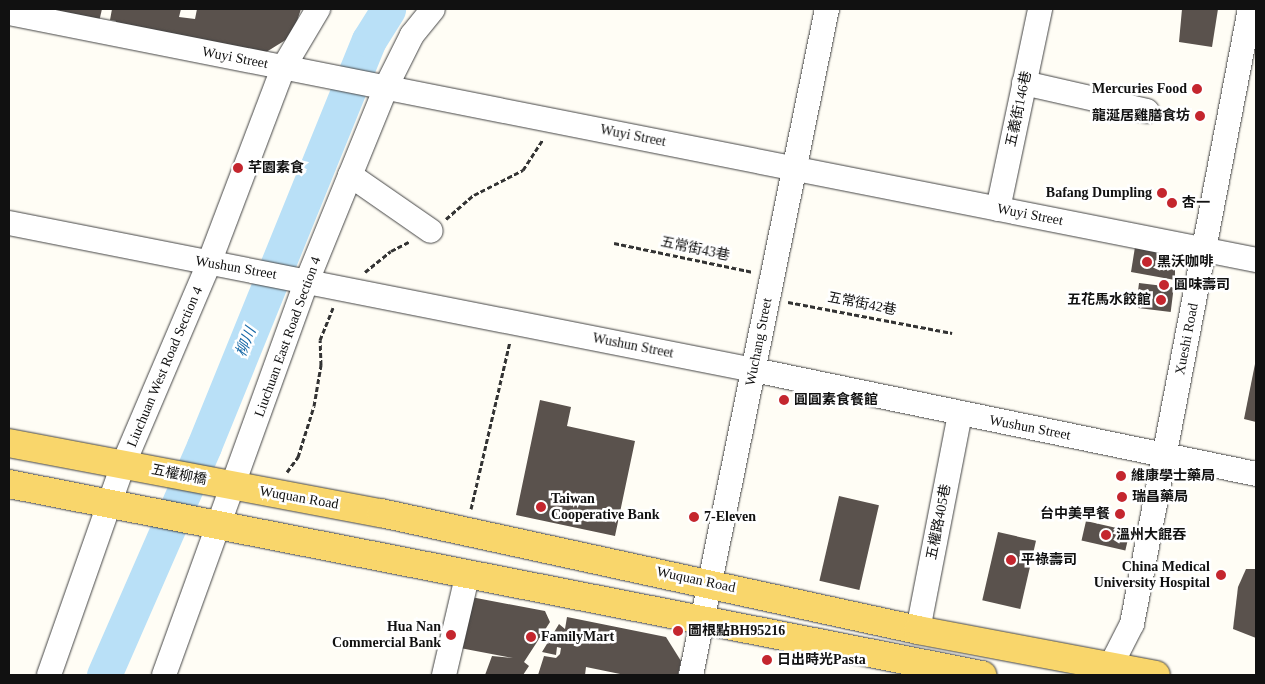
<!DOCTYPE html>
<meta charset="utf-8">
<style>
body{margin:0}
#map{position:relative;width:1265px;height:684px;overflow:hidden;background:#fffdf5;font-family:"Times New Roman","Noto Sans TC",serif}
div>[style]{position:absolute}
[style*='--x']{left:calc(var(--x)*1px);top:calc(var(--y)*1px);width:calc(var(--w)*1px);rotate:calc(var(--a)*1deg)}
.river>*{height:35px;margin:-17.5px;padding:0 17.5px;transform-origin:17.5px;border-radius:17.5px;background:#b9e0f7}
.building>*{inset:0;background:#5a524d;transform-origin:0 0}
.path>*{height:3px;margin-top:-1.5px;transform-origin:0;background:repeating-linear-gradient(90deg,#333 0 5px,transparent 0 7.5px)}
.roads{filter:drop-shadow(0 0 1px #444) drop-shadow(0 0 1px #444)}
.minor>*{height:24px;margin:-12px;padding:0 12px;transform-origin:12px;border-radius:12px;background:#fff}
.major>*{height:28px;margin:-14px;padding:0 14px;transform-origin:14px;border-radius:14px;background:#f9d66b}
.dots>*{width:14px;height:14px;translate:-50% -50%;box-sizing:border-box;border:2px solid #fff;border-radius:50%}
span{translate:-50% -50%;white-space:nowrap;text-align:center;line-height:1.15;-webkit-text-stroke:5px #fff;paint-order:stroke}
.street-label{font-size:14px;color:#111}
.poi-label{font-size:14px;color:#111;font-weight:700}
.right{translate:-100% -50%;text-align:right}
.left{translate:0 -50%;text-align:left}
.water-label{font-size:15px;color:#1768a6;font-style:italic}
.frame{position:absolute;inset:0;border:10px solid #111;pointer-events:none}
</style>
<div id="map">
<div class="river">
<i style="--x:104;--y:675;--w:250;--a:-66.4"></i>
<i style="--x:204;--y:446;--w:438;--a:-67.9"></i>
<i style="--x:369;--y:40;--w:36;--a:-58"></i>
</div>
<div class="building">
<i style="clip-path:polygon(29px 9px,102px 9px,98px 26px)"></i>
<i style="clip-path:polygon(112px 9px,181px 9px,179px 17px,195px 19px,197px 9px,301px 9px,292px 36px,263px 54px,114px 29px,116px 21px,110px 20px)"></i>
<i style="clip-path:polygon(1182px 9px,1218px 9px,1212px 47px,1179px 42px)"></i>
<i style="clip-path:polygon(1135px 247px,1168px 252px,1175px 267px,1175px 280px,1131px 272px)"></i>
<i style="left:1139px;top:283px;width:35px;height:25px;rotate:7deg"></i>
<i style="clip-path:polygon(1255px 364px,1256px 364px,1256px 422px,1244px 419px)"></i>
<i style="clip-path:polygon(540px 400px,571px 407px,567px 426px,635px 441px,615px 536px,516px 515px)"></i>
<i style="left:839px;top:496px;width:41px;height:87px;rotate:13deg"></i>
<i style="left:1086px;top:521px;width:45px;height:20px;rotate:13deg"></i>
<i style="left:998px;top:532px;width:39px;height:70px;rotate:13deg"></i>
<i style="clip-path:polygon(1246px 569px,1256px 569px,1256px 638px,1233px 629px,1238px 587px)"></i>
<i style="clip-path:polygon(471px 597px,545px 611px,550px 622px,524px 662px,529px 666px,523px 675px,485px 675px,492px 656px,513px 658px,460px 648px)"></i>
<i style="clip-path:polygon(567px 617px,666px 637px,681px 661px,678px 675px,625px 675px,586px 667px,585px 675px,538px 675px,544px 656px,556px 658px,560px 654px,561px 648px,557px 647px,556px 655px,542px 652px,559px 624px,565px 629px)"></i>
</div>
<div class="path">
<i style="--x:446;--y:219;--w:37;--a:-41"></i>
<i style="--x:474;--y:195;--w:55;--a:-27"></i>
<i style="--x:523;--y:170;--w:37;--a:-57"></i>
<i style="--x:614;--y:243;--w:142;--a:11.8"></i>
<i style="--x:365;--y:272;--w:33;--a:-39"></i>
<i style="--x:391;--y:251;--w:20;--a:-27"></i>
<i style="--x:788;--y:302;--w:167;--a:10.7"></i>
<i style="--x:287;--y:472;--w:19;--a:-54"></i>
<i style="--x:298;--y:457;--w:53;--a:-72.6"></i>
<i style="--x:314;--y:406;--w:42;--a:-80.3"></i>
<i style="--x:321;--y:365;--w:25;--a:-92"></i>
<i style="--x:320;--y:340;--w:35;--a:-68"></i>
<i style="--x:471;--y:509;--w:171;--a:-76.9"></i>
</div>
<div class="roads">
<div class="minor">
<i style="--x:9;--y:13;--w:1271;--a:11.2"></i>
<i style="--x:1024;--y:83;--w:126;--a:12.8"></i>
<i style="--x:350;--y:175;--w:98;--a:34.7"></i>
<i style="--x:998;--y:209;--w:204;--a:-78.1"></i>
<i style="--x:9;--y:223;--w:759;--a:11.16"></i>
<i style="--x:754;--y:370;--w:513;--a:11.7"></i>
<i style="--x:918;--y:630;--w:221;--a:-79"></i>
<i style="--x:49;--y:675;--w:223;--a:-70.6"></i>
<i style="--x:123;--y:465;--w:220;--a:-66.9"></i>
<i style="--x:209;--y:263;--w:209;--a:-69.2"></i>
<i style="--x:283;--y:68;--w:69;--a:-59.3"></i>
<i style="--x:164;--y:675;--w:419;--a:-70.1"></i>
<i style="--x:307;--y:281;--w:209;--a:-67.8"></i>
<i style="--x:386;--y:87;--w:58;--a:-63.4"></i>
<i style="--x:412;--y:35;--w:33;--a:-51"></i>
<i style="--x:444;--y:675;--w:105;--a:-76.8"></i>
<i style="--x:691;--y:675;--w:680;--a:-78.46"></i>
<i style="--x:1106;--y:675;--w:57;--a:-63"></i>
<i style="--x:1132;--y:624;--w:626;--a:-79.14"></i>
</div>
<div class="major">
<i style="--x:9;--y:443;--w:379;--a:10.7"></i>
<i style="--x:381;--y:513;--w:550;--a:12.29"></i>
<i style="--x:918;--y:630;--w:242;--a:10.7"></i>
<i style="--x:9;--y:484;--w:992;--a:11.11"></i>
</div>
</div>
<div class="dots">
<i style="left:1197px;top:89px;background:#c4262e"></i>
<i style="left:1200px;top:116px;background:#c4262e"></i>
<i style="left:238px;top:168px;background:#c4262e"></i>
<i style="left:1162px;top:193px;background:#c4262e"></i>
<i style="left:1172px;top:203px;background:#c4262e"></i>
<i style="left:1147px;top:262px;background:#c4262e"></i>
<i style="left:1164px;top:285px;background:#c4262e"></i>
<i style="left:1161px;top:300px;background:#c4262e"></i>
<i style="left:784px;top:400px;background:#c4262e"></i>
<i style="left:1121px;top:476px;background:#c4262e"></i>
<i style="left:1122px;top:497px;background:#c4262e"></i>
<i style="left:541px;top:507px;background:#c4262e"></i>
<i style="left:1120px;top:514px;background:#c4262e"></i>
<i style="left:694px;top:517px;background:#c4262e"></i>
<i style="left:1106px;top:535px;background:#c4262e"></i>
<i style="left:1011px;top:560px;background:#c4262e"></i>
<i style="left:1221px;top:575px;background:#c4262e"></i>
<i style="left:678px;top:631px;background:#c4262e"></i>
<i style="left:451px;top:635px;background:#c4262e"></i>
<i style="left:531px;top:637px;background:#c4262e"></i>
<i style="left:767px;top:660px;background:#c4262e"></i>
</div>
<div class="street-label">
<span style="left:235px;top:58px;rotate:11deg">Wuyi Street</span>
<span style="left:1019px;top:109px;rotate:-78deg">五義街146巷</span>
<span style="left:633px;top:136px;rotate:11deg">Wuyi Street</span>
<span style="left:1030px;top:215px;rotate:11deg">Wuyi Street</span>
<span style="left:695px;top:249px;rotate:12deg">五常街43巷</span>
<span style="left:236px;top:268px;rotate:10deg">Wushun Street</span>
<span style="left:862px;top:304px;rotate:11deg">五常街42巷</span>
<span style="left:288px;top:337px;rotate:-70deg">Liuchuan East Road Section 4</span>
<span style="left:1187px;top:339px;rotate:-79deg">Xueshi Road</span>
<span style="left:759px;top:342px;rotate:-79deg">Wuchang Street</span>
<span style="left:633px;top:346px;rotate:11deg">Wushun Street</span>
<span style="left:165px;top:367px;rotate:-67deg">Liuchuan West Road Section 4</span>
<span style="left:1030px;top:428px;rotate:11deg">Wushun Street</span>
<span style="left:179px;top:475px;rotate:11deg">五權柳橋</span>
<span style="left:299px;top:498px;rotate:10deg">Wuquan Road</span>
<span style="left:939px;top:522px;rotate:-79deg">五權路405巷</span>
<span style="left:696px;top:580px;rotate:12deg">Wuquan Road</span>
</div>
<div class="poi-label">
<span class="right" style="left:1187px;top:89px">Mercuries Food</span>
<span class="right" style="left:1190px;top:116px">龍涎居雞膳食坊</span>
<span class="left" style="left:248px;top:168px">芊園素食</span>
<span class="right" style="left:1152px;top:193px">Bafang Dumpling</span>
<span class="left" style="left:1182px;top:203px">杏一</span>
<span class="left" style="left:1157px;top:262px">黑沃咖啡</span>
<span class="left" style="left:1174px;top:285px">圓味壽司</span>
<span class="right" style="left:1151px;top:300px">五花馬水餃館</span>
<span class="left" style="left:794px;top:400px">圓圓素食餐館</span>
<span class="left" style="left:1131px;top:476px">維康學士藥局</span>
<span class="left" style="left:1132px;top:497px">瑞昌藥局</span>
<span class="left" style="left:551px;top:507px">Taiwan<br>Cooperative Bank</span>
<span class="right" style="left:1110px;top:514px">台中美早餐</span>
<span class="left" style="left:704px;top:517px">7-Eleven</span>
<span class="left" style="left:1116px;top:535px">溫州大餛吞</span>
<span class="left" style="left:1021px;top:560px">平祿壽司</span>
<span class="right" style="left:1210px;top:575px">China Medical<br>University Hospital</span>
<span class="right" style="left:441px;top:635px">Hua Nan<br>Commercial Bank</span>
<span class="left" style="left:688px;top:631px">圖根點BH95216</span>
<span class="left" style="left:541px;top:637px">FamilyMart</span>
<span class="left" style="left:777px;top:660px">日出時光Pasta</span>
</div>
<div class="water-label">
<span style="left:246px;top:342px;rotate:-68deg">柳川</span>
</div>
<div class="frame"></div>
</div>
